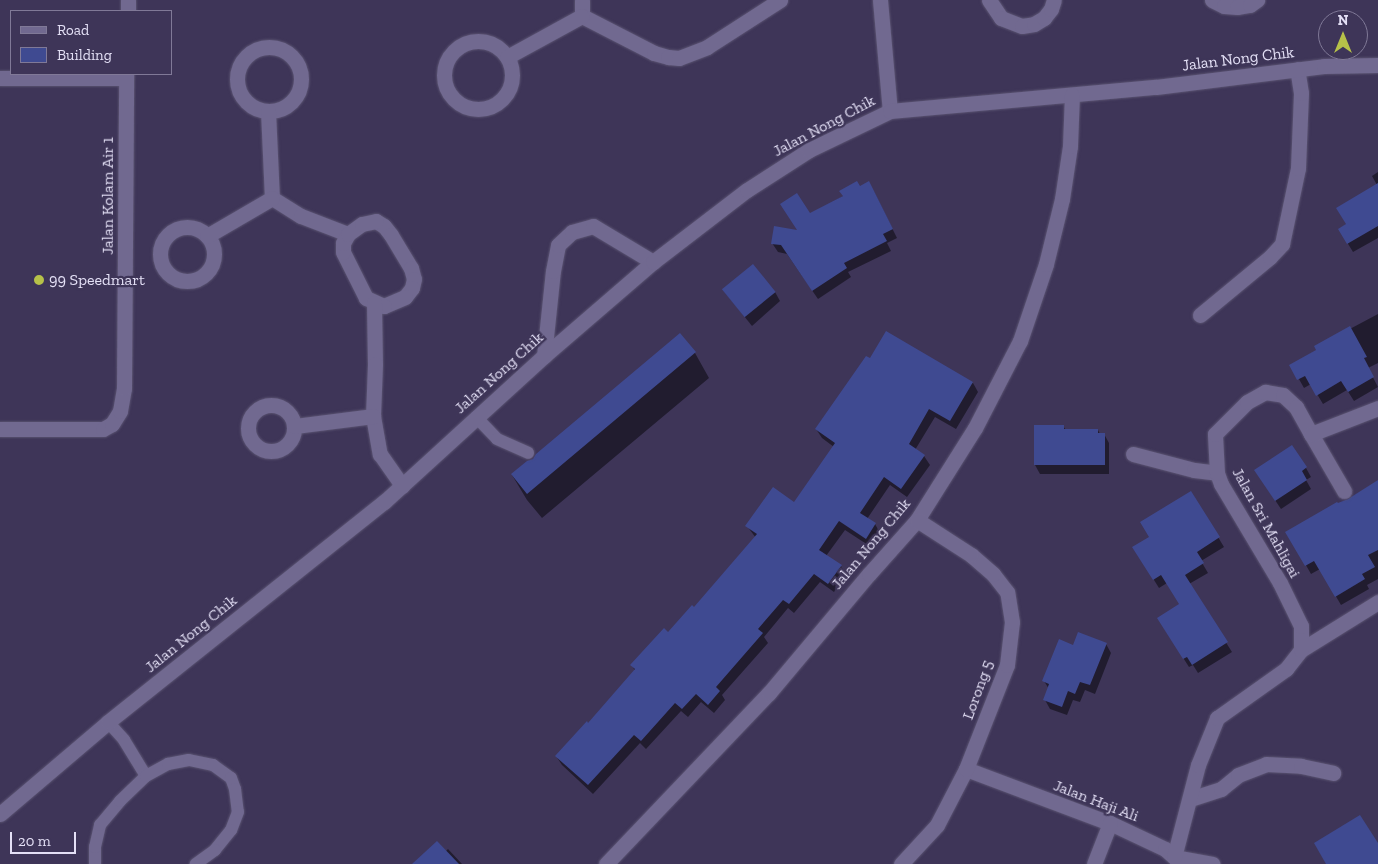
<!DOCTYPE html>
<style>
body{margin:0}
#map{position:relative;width:1378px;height:864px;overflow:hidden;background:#3e3558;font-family:"Zilla Slab",serif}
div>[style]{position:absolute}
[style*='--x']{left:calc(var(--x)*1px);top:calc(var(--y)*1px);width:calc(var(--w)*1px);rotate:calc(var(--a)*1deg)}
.shadow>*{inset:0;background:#0007}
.building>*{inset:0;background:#3f4a91;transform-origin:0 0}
.roads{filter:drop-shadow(0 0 1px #5a5371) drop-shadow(0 0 1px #5a5371)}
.lane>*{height:12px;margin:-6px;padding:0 6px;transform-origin:6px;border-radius:6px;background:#716990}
.street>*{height:15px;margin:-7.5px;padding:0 7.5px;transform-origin:7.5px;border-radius:7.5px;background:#716990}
.street>.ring{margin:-7.5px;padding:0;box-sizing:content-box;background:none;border:15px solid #716990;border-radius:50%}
.dots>*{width:14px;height:14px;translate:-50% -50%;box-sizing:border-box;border:2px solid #3e3558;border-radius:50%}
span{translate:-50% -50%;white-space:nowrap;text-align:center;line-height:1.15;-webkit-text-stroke:4.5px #3e3558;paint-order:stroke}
.street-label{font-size:16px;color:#e4e0f6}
.poi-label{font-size:16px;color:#e4e0f6}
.left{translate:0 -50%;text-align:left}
.legend{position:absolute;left:10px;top:10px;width:162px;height:65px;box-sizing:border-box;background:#3e3558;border:1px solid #807997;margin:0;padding:6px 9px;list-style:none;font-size:15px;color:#e4e0f6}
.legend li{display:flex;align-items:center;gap:10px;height:25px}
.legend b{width:25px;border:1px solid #807997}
.north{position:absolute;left:1318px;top:10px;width:50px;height:50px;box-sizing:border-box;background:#3e3558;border:1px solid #807997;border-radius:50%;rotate:0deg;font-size:14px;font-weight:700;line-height:20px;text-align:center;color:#e4e0f6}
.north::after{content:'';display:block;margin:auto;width:18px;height:22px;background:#b6c149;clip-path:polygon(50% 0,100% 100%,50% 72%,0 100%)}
.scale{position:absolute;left:10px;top:832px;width:66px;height:22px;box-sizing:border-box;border:2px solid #e4e0f6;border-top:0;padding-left:6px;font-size:15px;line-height:18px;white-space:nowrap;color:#e4e0f6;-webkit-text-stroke:4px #3e3558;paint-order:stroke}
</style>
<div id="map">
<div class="shadow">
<i style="clip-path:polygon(1378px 172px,1378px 238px,1353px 252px,1339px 229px,1347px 224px,1377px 185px,1372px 176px)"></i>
<i style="clip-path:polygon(859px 187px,874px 192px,897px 238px,887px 243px,891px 251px,848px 272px,851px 277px,818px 299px,787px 254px,778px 252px,772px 243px,799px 231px,810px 215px)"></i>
<i style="clip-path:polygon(724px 291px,775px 292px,780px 301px,752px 326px)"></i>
<i style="clip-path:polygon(1378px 314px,1378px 363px,1368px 368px,1378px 387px,1354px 401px,1347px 390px,1323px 404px,1311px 384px,1304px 388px,1291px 365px,1317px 350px,1316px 347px)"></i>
<i style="clip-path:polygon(680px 335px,695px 353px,709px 378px,542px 518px,527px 500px,512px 475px,534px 460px)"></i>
<i style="clip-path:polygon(973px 383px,978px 392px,956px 429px,935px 417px,915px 450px,924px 456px,930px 465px,907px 497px,890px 485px,867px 519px,875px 524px,880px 533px,871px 547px,845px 530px,826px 556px,841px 566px,846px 575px,834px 592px,820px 582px,794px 613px,788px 608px,764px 637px,768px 643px,722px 695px,725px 700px,714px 713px,701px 702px,688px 717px,681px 711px,646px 749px,640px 743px,593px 794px,562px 765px,556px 756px,588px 724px,635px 671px,632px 665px,694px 609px,756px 538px,747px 526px,795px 504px,834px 447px,822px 438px,816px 429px)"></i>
<i style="clip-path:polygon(1035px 426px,1063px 426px,1066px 430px,1098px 430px,1100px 434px,1104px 434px,1109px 443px,1109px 474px,1040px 474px,1035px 465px)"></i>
<i style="clip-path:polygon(1306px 468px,1311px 477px,1306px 480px,1311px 489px,1281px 509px,1261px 479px)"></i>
<i style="clip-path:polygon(1378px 483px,1378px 579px,1367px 585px,1369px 589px,1341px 605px,1320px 569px,1311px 574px,1287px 532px)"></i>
<i style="clip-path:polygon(1191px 492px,1224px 547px,1201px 561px,1208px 573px,1189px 584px,1232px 652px,1198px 673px,1193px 665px,1189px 667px,1164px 628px,1181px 605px,1167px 583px,1159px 588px,1134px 548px,1151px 537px)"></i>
<i style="clip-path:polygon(1106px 644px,1111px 653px,1095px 694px,1085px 690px,1080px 702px,1073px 700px,1067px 715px,1050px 709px,1045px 700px,1049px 689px,1044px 681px,1074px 646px)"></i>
<i style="clip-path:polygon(448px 849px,462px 864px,417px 864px,445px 852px)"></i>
</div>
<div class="building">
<i style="clip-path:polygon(857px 181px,860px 186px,869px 181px,893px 229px,883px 234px,887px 241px,844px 263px,847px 268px,812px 291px,781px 245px,771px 244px,774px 226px,797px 230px,780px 204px,797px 193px,810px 213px,843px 196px,839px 191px)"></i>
<i style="clip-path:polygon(1378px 183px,1378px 226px,1347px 244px,1338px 229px,1346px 224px,1336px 208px)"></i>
<i style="left:753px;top:264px;width:36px;height:40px;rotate:51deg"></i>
<i style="clip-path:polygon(1350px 326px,1367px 357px,1364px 358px,1374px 377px,1348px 392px,1341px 381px,1316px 396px,1305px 376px,1297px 380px,1289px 365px,1316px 350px,1314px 346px)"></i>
<i style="clip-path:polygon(886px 331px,973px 382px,950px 421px,929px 409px,909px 444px,925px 455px,901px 489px,884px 477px,860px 513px,876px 523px,866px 539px,839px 521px,819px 550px,842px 565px,828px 584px,814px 574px,789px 604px,783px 600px,758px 629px,763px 633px,716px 687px,720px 691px,708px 705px,696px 694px,682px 709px,675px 703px,641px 741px,634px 735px,588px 785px,555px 756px,587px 721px,588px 723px,635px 669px,630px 665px,664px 628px,668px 632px,692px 605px,694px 607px,757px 534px,745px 526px,773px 487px,794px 502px,835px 443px,815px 429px,866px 356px,870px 358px)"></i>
<i style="clip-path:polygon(680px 333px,696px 352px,527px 494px,511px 474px,527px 461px,533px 459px,536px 454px)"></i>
<i style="clip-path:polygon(1034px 425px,1064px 425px,1064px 429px,1098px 429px,1098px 433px,1105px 433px,1105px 465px,1034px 465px)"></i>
<i style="clip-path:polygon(1292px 445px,1307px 467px,1302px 471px,1307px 480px,1275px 501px,1254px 470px)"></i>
<i style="clip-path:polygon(1378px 480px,1378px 550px,1368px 555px,1375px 567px,1362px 574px,1365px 579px,1335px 597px,1314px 561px,1305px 566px,1285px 532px,1337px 502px,1338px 503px,1348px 499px)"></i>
<i style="clip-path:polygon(1191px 491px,1220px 537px,1197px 552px,1204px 563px,1185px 575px,1228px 642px,1192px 665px,1187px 657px,1183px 659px,1157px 618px,1179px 604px,1161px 575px,1153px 580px,1132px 547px,1149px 537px,1140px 522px)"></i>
<i style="clip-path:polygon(1078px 632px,1107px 643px,1090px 685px,1080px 682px,1075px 694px,1068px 691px,1062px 707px,1043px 700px,1049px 684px,1042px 681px,1059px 639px,1073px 645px)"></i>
<i style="clip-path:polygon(1360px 815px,1378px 843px,1378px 864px,1326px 864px,1314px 843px)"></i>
<i style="clip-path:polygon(437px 841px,459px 864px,412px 864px)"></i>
</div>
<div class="roads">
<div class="lane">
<i style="--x:476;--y:417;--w:30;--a:46"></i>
<i style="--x:497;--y:439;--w:34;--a:24"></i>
<i style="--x:108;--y:722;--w:24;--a:48"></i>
<i style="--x:124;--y:740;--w:42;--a:58.6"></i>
<i style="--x:95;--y:864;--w:17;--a:-90"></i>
<i style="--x:95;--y:847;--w:23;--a:-77"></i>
<i style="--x:100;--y:825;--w:31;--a:-50"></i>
<i style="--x:120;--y:801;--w:36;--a:-44"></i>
<i style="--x:146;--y:776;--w:25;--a:-29"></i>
<i style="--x:168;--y:764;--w:21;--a:-11"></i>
<i style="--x:189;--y:760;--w:25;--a:12"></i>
<i style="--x:213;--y:765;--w:22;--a:36"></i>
<i style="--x:231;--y:778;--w:12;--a:70"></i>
<i style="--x:235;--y:789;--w:23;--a:83"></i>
<i style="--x:238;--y:812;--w:19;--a:111"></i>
<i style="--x:231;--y:830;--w:26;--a:129"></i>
<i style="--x:215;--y:850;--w:24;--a:144"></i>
</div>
<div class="street">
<i style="--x:582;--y:0;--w:16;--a:90"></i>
<i style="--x:880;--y:0;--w:111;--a:84.9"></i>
<i style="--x:989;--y:0;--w:22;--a:56"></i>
<i style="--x:1001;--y:18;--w:22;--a:21"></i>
<i style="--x:1022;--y:26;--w:12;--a:-9"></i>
<i style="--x:1034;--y:24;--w:12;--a:-31"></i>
<i style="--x:1044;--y:18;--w:11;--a:-52"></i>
<i style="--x:1051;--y:9;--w:9;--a:-72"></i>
<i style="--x:1212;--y:0;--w:13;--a:27"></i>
<i style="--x:1224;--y:6;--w:13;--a:4"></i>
<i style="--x:1237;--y:7;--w:13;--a:-9"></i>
<i style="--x:1250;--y:5;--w:9;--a:-36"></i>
<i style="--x:128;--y:11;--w:11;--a:-90"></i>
<i style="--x:582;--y:16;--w:81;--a:27.2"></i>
<i style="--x:654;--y:53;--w:15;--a:16"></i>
<i style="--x:668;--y:57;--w:11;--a:5"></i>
<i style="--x:679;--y:58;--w:30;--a:-21"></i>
<i style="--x:707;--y:47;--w:87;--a:-32.8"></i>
<i class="ring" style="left:444px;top:41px;width:53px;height:53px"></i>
<i class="ring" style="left:237px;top:47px;width:49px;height:49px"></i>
<i style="--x:507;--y:57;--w:85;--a:-28.7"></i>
<i style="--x:0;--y:78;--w:126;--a:0"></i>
<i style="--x:268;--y:111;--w:87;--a:87.4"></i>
<i style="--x:272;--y:198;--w:34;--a:32"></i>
<i style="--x:301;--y:216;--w:50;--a:21"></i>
<i style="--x:376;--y:221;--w:9;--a:32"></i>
<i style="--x:384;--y:226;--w:11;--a:52"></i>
<i style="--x:391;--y:235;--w:39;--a:59"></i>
<i style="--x:411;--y:268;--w:11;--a:75"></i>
<i style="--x:414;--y:279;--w:9;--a:103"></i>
<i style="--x:412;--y:288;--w:11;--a:128"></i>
<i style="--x:405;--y:297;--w:23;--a:157"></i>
<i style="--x:384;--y:306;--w:20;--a:-156"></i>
<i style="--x:366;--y:298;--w:51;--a:-116.6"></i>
<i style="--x:343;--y:252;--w:9;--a:-90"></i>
<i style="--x:343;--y:243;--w:10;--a:-61"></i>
<i style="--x:348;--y:234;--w:17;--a:-36"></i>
<i style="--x:362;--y:224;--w:14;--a:-12"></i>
<i class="ring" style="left:160px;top:227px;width:39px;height:39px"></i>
<i style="--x:207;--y:236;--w:75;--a:-30.3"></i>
<i style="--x:374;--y:303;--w:61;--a:89.1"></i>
<i style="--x:375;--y:364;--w:52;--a:92.2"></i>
<i style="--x:373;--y:416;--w:39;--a:80"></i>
<i style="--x:380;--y:454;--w:39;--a:55"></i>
<i style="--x:1200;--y:315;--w:91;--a:-39.6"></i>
<i style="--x:1270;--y:257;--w:18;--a:-47"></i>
<i style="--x:1282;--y:244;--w:78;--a:-78.1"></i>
<i style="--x:1298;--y:168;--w:75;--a:-87.7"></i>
<i style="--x:1301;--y:93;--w:24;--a:-99"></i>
<i style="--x:544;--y:356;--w:85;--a:-84"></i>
<i style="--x:553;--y:271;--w:26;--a:-79"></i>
<i style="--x:558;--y:245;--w:19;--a:-43"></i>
<i style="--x:572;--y:232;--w:22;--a:-16"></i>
<i style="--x:593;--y:226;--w:70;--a:31"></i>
<i class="ring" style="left:248px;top:405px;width:31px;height:31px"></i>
<i style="--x:295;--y:426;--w:79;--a:-7.3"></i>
<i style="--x:0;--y:429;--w:103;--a:0"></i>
<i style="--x:103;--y:429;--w:10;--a:-29"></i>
<i style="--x:112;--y:424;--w:15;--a:-58"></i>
<i style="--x:120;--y:411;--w:23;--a:-80"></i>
<i style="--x:124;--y:388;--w:314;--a:-89.6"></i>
<i style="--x:1311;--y:434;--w:66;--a:59.9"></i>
<i style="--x:1133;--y:454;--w:63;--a:14.7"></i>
<i style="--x:1194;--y:470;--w:23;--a:7"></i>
<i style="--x:1301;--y:650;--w:91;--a:-31.9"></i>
<i style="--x:966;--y:769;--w:154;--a:20.6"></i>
<i style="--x:1110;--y:823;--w:61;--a:25.3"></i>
<i style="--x:1165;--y:849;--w:12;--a:42"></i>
<i style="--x:1174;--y:857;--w:39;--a:10"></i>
<i style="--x:1190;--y:799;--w:33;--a:-18"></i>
<i style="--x:1221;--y:789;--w:22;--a:-39"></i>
<i style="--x:1238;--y:775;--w:30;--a:-21"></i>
<i style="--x:1266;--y:764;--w:35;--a:3"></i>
<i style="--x:1301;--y:766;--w:33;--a:12"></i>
<i style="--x:0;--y:814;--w:142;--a:-40.4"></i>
<i style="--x:108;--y:722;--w:353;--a:-38.6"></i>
<i style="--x:384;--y:502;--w:217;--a:-42.4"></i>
<i style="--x:544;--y:356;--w:144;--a:-40.8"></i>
<i style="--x:653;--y:262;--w:118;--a:-37.5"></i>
<i style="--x:747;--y:190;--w:74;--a:-32.8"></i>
<i style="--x:809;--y:150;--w:90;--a:-25.7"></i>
<i style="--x:890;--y:111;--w:267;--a:-5.2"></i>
<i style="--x:1156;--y:87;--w:169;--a:-7.1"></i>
<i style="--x:1324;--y:66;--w:54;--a:-1.1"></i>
<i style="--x:1174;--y:857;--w:95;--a:-75.4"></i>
<i style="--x:1198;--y:765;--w:51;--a:-68"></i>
<i style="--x:1217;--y:718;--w:85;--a:-35.4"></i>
<i style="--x:1286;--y:669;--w:24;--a:-52"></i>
<i style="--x:1301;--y:650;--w:24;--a:-90"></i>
<i style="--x:1301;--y:626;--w:48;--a:-116"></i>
<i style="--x:1280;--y:583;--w:115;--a:-120.8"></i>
<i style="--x:1221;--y:484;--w:12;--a:-110"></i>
<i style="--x:1217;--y:473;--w:39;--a:-93"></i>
<i style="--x:1215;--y:434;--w:45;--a:-45"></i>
<i style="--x:1247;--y:402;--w:21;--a:-29"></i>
<i style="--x:1265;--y:392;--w:18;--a:9"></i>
<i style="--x:1283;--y:395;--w:18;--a:43"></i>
<i style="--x:1296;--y:407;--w:31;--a:61"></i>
<i style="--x:1311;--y:434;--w:72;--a:-21.2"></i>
<i style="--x:606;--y:864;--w:236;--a:-46.4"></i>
<i style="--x:769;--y:693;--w:155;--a:-50"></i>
<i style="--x:869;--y:574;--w:72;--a:-48.4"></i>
<i style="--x:917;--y:520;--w:109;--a:-57.8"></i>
<i style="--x:975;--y:428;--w:98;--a:-62.7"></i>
<i style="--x:1020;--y:341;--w:81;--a:-71.3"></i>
<i style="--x:1046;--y:264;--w:67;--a:-76.2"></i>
<i style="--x:1062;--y:199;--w:54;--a:-81.4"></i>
<i style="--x:1070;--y:146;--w:51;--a:-87.8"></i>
<i style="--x:901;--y:864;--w:53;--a:-47.3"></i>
<i style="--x:937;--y:825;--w:63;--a:-62.6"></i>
<i style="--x:966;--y:769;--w:112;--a:-68.5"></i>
<i style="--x:1007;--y:665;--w:43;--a:-83.4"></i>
<i style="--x:1012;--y:622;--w:30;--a:-99"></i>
<i style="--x:1007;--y:592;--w:23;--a:-128"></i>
<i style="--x:993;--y:574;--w:29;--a:-139"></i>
<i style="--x:971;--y:555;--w:64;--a:-147.1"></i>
<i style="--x:1094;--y:864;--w:44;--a:-68.7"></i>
</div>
</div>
<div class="dots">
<i style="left:39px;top:280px;background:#b6c149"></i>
</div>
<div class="street-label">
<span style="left:1238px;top:59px;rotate:-7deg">Jalan Nong Chik</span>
<span style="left:824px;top:126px;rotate:-28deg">Jalan Nong Chik</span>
<span style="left:108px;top:196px;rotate:-90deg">Jalan Kolam Air 1</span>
<span style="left:499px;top:373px;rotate:-42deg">Jalan Nong Chik</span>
<span style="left:1266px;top:523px;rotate:61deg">Jalan Sri Mahligai</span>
<span style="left:871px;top:544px;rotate:-50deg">Jalan Nong Chik</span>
<span style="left:191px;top:634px;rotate:-39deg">Jalan Nong Chik</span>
<span style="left:978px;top:690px;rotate:-70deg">Lorong 5</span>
<span style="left:1096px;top:801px;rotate:21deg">Jalan Haji Ali</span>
</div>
<div class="poi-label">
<span class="left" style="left:49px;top:280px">99 Speedmart</span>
</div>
<ul class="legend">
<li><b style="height:6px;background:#716990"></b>Road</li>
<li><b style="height:14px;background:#3f4a91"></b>Building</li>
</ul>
<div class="north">N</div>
<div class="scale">20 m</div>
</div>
